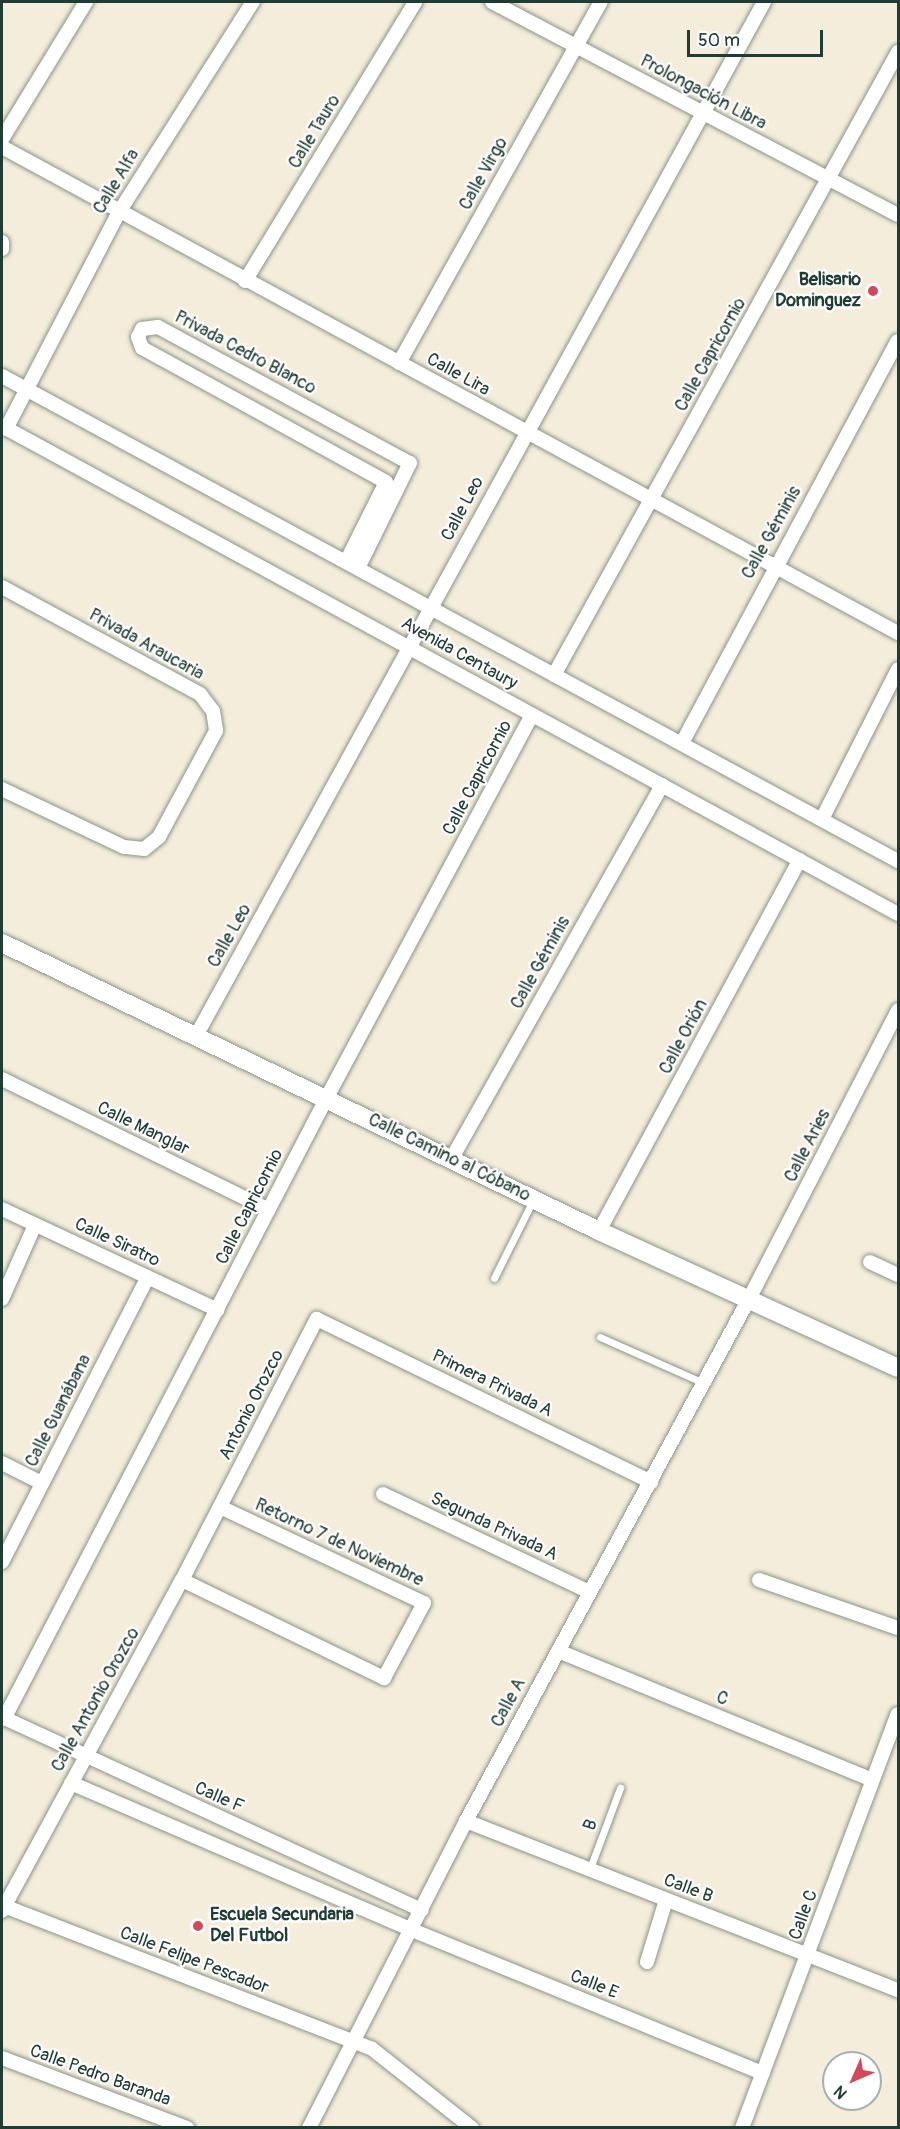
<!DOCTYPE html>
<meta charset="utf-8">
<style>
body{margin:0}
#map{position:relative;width:900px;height:2129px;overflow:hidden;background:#f5eddb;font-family:Pangolin,sans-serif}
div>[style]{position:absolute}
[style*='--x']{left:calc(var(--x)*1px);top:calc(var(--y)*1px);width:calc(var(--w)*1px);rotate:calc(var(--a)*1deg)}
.roads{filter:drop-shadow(0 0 2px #8a9588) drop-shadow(0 0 2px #8a9588)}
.service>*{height:7px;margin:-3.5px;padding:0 3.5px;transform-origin:3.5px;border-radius:3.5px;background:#fff}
.minor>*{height:14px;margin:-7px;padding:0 7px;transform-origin:7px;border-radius:7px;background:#fff}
.tertiary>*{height:18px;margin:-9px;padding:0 9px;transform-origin:9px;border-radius:9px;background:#fff}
.dots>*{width:16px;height:16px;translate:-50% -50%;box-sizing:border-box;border:3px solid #fff;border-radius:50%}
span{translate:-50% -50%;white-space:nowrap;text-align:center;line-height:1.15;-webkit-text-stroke:4.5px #fff;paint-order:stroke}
.street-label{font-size:18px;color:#1f3d34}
.poi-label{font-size:18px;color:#1f3d34;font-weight:700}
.right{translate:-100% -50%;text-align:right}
.left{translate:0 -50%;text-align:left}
.frame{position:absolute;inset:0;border:3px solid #1f3d34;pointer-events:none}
.north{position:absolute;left:822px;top:2051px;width:60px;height:60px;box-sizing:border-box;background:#fff;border:2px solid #a5b1ae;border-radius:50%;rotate:225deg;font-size:16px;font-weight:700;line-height:24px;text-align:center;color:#1f3d34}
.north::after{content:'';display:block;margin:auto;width:21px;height:27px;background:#d1495b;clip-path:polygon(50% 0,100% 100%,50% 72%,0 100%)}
.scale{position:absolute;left:687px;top:30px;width:136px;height:27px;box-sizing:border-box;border:3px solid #1f3d34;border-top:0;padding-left:8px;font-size:18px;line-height:21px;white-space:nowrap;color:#1f3d34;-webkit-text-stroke:4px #fff;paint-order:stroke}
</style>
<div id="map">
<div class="roads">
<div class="service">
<i style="--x:494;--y:1278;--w:87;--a:-63.4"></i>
<i style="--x:600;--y:1337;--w:114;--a:23.9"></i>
<i style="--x:589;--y:1871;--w:89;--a:-69.5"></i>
</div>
<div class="minor">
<i style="--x:492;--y:2;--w:458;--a:27.7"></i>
<i style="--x:2;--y:139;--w:161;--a:-58.5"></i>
<i style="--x:2;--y:147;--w:1019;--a:28.48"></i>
<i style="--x:2;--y:242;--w:7;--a:90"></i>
<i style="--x:245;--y:281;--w:327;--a:-58.6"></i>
<i style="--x:399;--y:363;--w:414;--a:-60.8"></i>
<i style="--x:2;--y:376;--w:1019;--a:28.43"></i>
<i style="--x:2;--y:426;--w:1020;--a:28.57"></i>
<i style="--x:6;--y:429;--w:245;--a:-62.5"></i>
<i style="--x:119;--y:212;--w:249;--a:-57.5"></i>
<i style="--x:346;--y:562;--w:89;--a:-63.4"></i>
<i style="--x:386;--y:482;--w:278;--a:-151.2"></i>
<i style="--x:142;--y:348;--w:12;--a:-110"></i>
<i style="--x:138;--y:337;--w:9;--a:-63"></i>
<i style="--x:142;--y:329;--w:16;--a:-7"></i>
<i style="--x:158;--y:327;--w:286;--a:28.4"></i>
<i style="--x:410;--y:463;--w:117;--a:116.3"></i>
<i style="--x:2;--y:587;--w:225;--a:28.4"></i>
<i style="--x:200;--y:694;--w:21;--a:53"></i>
<i style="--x:213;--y:711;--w:20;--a:81"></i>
<i style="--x:216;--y:731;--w:120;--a:118.3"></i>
<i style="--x:159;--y:837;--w:19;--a:141"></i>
<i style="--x:144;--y:849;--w:20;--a:-174"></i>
<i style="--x:124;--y:847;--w:135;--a:-154.6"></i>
<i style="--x:554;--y:675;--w:712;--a:-61.09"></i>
<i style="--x:682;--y:743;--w:456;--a:-61.8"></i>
<i style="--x:822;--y:819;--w:168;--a:-63.1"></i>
<i style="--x:196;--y:1036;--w:1180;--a:-61.22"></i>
<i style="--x:2;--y:1079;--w:297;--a:26.1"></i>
<i style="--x:452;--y:1158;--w:428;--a:-60.6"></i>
<i style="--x:2;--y:1209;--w:238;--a:25.1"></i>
<i style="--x:599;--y:1231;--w:422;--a:-61.6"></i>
<i style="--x:870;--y:1262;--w:31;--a:25"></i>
<i style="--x:2;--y:1299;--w:81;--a:-66"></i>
<i style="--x:2;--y:1463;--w:45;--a:26.6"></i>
<i style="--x:383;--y:1494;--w:228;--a:25.4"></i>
<i style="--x:2;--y:1562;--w:320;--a:-62.9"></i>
<i style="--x:182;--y:1580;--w:225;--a:25.9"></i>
<i style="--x:384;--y:1678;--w:85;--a:-61.9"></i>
<i style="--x:424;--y:1603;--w:225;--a:-154.8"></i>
<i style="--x:759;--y:1580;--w:147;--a:19.1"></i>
<i style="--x:558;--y:1651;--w:339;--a:22.3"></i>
<i style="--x:2;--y:1717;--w:462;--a:24.7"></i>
<i style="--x:4;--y:1719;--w:699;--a:-62.55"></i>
<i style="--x:326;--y:1099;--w:436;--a:-61.8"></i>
<i style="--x:71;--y:1783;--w:371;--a:23.3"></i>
<i style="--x:412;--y:1930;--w:379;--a:22.2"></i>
<i style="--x:466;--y:1821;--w:464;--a:21.4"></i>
<i style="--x:4;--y:1906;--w:394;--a:21.2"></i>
<i style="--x:371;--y:2048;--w:129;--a:38.4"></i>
<i style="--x:2;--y:1911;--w:377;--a:-61.5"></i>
<i style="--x:182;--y:1580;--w:294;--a:-62.7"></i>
<i style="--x:317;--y:1319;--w:372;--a:26"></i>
<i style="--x:647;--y:1962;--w:65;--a:-73"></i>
<i style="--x:2;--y:2058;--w:198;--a:20.7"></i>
<i style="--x:309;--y:2128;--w:345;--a:-62.9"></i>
<i style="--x:466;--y:1821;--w:594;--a:-61.54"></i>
<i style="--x:749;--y:1299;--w:325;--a:-62.7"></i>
<i style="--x:742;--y:2128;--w:442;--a:-69.4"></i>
</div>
<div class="tertiary">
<i style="--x:2;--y:943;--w:663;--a:25.75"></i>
<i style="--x:599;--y:1231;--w:329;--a:24.6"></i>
</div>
</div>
<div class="dots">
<i style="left:873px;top:291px;background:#d1495b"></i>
<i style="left:198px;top:1926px;background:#d1495b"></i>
</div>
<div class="street-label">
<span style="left:703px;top:93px;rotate:28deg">Prolongación Libra</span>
<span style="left:315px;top:132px;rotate:-59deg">Calle Tauro</span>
<span style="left:484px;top:174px;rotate:-61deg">Calle Virgo</span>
<span style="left:117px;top:182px;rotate:-59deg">Calle Alfa</span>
<span style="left:245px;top:353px;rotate:28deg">Privada Cedro Blanco</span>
<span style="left:711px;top:355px;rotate:-61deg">Calle Capricornio</span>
<span style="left:458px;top:375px;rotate:29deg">Calle Lira</span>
<span style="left:463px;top:509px;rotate:-62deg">Calle Leo</span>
<span style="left:772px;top:533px;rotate:-61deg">Calle Géminis</span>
<span style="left:146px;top:645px;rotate:29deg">Privada Araucaria</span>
<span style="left:459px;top:654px;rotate:29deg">Avenida Centaury</span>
<span style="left:478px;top:778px;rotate:-62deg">Calle Capricornio</span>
<span style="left:230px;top:936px;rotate:-61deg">Calle Leo</span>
<span style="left:541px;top:963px;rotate:-61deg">Calle Géminis</span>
<span style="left:684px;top:1037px;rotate:-62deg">Calle Orión</span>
<span style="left:143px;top:1129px;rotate:26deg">Calle Manglar</span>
<span style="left:808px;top:1146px;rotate:-63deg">Calle Aries</span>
<span style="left:449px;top:1158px;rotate:26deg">Calle Camino al Cóbano</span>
<span style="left:250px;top:1207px;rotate:-63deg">Calle Capricornio</span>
<span style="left:117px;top:1243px;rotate:25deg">Calle Siratro</span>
<span style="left:492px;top:1384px;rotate:26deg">Primera Privada A</span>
<span style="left:252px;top:1405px;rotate:-63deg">Antonio Orozco</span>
<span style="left:59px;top:1411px;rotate:-63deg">Calle Guanábana</span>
<span style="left:494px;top:1527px;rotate:25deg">Segunda Privada A</span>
<span style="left:339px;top:1543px;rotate:25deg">Retorno 7 de Noviembre</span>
<span style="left:722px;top:1699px;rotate:22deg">C</span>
<span style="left:96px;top:1700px;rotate:-61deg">Calle Antonio Orozco</span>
<span style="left:509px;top:1703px;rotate:-62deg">Calle A</span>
<span style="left:219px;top:1798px;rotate:24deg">Calle F</span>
<span style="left:591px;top:1825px;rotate:-70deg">B</span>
<span style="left:688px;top:1889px;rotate:21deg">Calle B</span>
<span style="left:804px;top:1915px;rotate:-70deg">Calle C</span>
<span style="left:194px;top:1961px;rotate:21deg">Calle Felipe Pescador</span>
<span style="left:594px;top:1985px;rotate:22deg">Calle E</span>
<span style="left:100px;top:2076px;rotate:20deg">Calle Pedro Baranda</span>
</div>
<div class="poi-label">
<span class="right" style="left:861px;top:291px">Belisario<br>Dominguez</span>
<span class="left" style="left:210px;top:1926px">Escuela Secundaria<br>Del Futbol</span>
</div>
<div class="frame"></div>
<div class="north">N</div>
<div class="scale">50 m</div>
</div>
